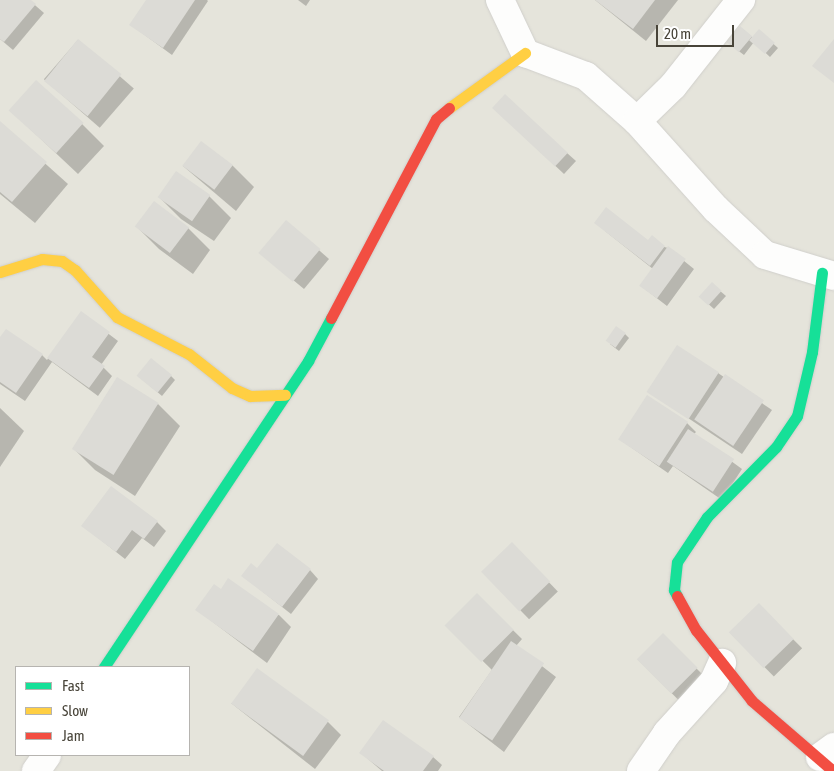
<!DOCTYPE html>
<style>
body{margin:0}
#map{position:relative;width:834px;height:771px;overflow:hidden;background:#f2f2ed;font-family:"Asap Condensed",sans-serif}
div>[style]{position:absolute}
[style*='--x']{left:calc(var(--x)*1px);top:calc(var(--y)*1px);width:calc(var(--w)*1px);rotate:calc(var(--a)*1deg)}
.residential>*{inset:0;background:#e5e4db}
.shadow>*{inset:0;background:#0003;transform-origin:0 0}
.building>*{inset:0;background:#dcdbd6;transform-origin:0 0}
.roads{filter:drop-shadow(0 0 1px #d0cfcb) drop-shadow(0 0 1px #d0cfcb)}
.street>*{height:28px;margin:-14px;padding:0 14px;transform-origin:14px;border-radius:14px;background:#fdfdfc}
.fast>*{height:11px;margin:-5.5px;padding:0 5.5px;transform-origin:5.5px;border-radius:5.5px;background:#16e098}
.slow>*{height:11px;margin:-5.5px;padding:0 5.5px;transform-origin:5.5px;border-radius:5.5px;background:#ffcf43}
.jam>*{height:11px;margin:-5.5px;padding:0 5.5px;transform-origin:5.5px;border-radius:5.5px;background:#f24e42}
span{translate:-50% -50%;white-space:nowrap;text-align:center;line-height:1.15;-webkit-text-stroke:4.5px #fff;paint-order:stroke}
.legend{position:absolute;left:15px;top:666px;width:175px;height:90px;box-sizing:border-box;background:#fff;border:1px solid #b6b4b0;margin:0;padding:6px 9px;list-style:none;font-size:15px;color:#484439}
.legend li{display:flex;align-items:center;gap:10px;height:25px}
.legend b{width:25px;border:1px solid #b6b4b0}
.scale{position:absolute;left:656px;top:25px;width:78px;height:22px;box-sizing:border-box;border:2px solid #484439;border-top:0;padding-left:6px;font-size:15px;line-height:18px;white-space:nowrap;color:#484439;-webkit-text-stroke:4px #fff;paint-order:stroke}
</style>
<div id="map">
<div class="residential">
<i style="clip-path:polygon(evenodd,0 0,834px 0,834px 771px,0 771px,0 0,16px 667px,189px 667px,189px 755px,16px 755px,16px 667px)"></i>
</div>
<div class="shadow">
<i style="clip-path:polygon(0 0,29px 0,44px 13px,13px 50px,0 39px)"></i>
<i style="clip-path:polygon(148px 0,207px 0,208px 1px,172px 55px,131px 25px)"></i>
<i style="clip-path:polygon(298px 0,310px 0,306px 6px)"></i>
<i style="clip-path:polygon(595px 0,678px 0,646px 41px)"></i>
<i style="clip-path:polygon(740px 27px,753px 38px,759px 31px,778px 48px,770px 57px,754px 42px,744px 55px,732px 46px)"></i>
<i style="left:78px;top:40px;width:74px;height:52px;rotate:41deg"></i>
<i style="clip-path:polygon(10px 110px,82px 124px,104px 146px,78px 174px)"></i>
<i style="clip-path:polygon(502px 116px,567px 153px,576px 161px,564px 174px)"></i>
<i style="clip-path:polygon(0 123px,68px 184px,35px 223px,0 194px)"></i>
<i style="clip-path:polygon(232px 165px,254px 187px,236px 211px,183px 166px)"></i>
<i style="clip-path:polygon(209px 196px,231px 218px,214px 241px,181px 219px,159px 197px)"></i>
<i style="clip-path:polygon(286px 221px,329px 259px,304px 289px,269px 260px)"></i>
<i style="clip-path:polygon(137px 227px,188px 228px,210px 250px,193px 274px,159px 249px)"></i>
<i style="clip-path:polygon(605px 231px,668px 248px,694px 269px,667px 306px,641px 286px,653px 269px)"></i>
<i style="clip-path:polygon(712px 284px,726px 296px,714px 309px,705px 301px)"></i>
<i style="clip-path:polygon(81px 313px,118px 341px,101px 365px,112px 376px,98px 396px,52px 362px,25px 401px,0 384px,0 339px,42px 355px,47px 360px)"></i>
<i style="clip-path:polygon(625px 334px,629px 338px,619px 351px,610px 344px)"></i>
<i style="clip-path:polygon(718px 373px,772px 410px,742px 454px,649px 392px)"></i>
<i style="clip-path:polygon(171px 376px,175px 380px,162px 396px,142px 379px)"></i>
<i style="clip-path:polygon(158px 404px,180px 426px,135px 496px,95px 470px,73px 448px)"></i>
<i style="clip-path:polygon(0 408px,24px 431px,0 467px)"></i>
<i style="clip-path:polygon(687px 423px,696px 432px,694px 434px,742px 469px,722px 500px,673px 466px,668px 473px,619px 439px)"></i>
<i style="clip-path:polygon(157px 522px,166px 531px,154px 547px,142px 538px,125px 559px,83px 526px)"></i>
<i style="left:512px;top:544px;width:66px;height:40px;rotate:46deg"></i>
<i style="clip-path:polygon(257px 569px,310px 570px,318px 579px,291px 614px,243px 576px)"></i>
<i style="clip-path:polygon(477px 595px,522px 639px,516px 646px,556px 677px,504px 752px,459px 717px,492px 670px,447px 626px)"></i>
<i style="left:759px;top:605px;width:61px;height:40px;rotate:45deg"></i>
<i style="clip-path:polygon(197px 610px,279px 615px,291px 627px,267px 663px)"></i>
<i style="left:663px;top:635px;width:59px;height:35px;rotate:45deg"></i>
<i style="clip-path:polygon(231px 703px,328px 722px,341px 735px,315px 769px)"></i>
<i style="clip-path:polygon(361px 753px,433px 757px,442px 765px,438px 771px,382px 771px)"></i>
</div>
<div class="building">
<i style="clip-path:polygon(0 0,31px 0,36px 4px,4px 42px,0 39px)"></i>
<i style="clip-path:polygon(146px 0,195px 0,163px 48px,129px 25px)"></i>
<i style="clip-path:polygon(595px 0,655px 0,633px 29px)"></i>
<i style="left:740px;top:26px;width:16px;height:21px;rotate:40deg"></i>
<i style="left:759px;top:29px;width:21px;height:15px;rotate:41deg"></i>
<i style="left:78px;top:39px;width:56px;height:54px;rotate:39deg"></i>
<i style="clip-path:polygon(834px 39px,834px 83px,812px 66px)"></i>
<i style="left:36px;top:80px;width:64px;height:41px;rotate:42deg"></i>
<i style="left:505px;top:94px;width:86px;height:19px;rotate:43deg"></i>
<i style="clip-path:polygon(0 121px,47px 162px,12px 202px,0 192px)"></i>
<i style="left:201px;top:141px;width:40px;height:31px;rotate:37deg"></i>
<i style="left:176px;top:171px;width:42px;height:32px;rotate:35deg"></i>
<i style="left:154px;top:201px;width:44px;height:32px;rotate:37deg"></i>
<i style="clip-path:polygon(606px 207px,648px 240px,652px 235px,665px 246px,650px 266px,594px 223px)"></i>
<i style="left:286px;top:220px;width:45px;height:43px;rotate:40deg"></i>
<i style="left:668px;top:246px;width:22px;height:49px;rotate:36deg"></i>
<i style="left:712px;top:282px;width:13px;height:20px;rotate:42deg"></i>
<i style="clip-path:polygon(81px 311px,110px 332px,92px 357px,105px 366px,89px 388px,47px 358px)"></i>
<i style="left:616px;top:326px;width:12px;height:18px;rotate:35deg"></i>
<i style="clip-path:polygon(6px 329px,43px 354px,16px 393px,0 382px,0 337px)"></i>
<i style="left:677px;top:345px;width:50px;height:56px;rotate:33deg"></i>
<i style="left:151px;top:358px;width:27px;height:23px;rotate:39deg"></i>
<i style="left:725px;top:374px;width:47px;height:55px;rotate:34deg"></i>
<i style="left:117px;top:377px;width:49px;height:85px;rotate:32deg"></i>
<i style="left:647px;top:395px;width:49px;height:53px;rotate:33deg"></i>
<i style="left:688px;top:429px;width:55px;height:39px;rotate:33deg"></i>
<i style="clip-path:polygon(111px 486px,158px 521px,144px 539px,132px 530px,116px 552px,81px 526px)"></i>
<i style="left:512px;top:542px;width:55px;height:43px;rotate:46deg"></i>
<i style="clip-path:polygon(277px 543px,311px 569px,282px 607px,241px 576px,251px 563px,257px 568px)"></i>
<i style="clip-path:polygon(228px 578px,279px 614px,253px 651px,195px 610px,214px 584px,221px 589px)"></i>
<i style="left:477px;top:593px;width:52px;height:46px;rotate:45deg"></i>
<i style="left:759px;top:603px;width:50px;height:42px;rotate:46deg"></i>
<i style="left:663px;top:633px;width:49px;height:37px;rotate:45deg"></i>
<i style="left:511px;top:641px;width:40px;height:93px;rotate:34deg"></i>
<i style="left:257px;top:668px;width:89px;height:44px;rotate:36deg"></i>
<i style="clip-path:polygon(383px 720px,434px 756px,423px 771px,384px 771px,359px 753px)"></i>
</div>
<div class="roads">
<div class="street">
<i style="--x:500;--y:0;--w:59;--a:64.7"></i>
<i style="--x:525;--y:53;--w:65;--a:20.7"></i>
<i style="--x:586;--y:76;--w:68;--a:41.4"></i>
<i style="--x:637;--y:121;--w:118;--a:48.1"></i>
<i style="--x:716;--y:209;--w:67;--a:43.2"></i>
<i style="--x:765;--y:255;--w:72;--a:16.9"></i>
<i style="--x:637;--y:121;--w:50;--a:-44.2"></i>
<i style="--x:673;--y:86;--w:110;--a:-51.7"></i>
<i style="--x:820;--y:757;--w:17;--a:-36"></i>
<i style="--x:36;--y:771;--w:19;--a:-55"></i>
<i style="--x:641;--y:771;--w:46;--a:-55.6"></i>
<i style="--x:667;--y:733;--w:70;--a:-47.9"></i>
<i style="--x:714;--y:681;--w:20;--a:-66"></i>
</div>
<div class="fast">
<i style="--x:677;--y:596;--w:7;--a:-117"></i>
<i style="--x:674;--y:590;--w:28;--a:-84"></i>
<i style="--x:677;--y:562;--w:54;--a:-56.3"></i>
<i style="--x:707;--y:517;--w:98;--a:-45.4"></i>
<i style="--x:776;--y:447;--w:37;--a:-56"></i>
<i style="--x:797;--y:416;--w:66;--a:-76.8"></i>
<i style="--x:812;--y:352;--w:80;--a:-82.8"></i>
<i style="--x:104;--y:667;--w:368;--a:-56.3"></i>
<i style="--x:308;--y:361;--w:49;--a:-61.9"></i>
</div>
<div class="slow">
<i style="--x:449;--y:108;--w:94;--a:-35.9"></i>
<i style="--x:0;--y:272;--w:44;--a:-17.2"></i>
<i style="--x:42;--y:259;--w:20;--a:6"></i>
<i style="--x:62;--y:261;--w:16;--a:35"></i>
<i style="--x:75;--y:270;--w:63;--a:48.2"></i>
<i style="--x:117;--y:317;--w:81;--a:27.2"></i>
<i style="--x:189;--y:354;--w:55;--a:38.3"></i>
<i style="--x:232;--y:388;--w:20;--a:24"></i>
<i style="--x:250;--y:396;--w:35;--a:-2"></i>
</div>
<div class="jam">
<i style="--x:331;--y:318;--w:225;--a:-62.2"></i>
<i style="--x:436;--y:119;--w:17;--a:-40"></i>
<i style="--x:677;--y:596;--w:39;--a:61"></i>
<i style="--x:696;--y:630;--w:90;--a:51.7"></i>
<i style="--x:752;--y:701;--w:107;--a:40.8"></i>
</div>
</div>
<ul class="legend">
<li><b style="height:6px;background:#16e098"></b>Fast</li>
<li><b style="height:6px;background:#ffcf43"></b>Slow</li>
<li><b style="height:6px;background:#f24e42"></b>Jam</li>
</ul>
<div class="scale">20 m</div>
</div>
